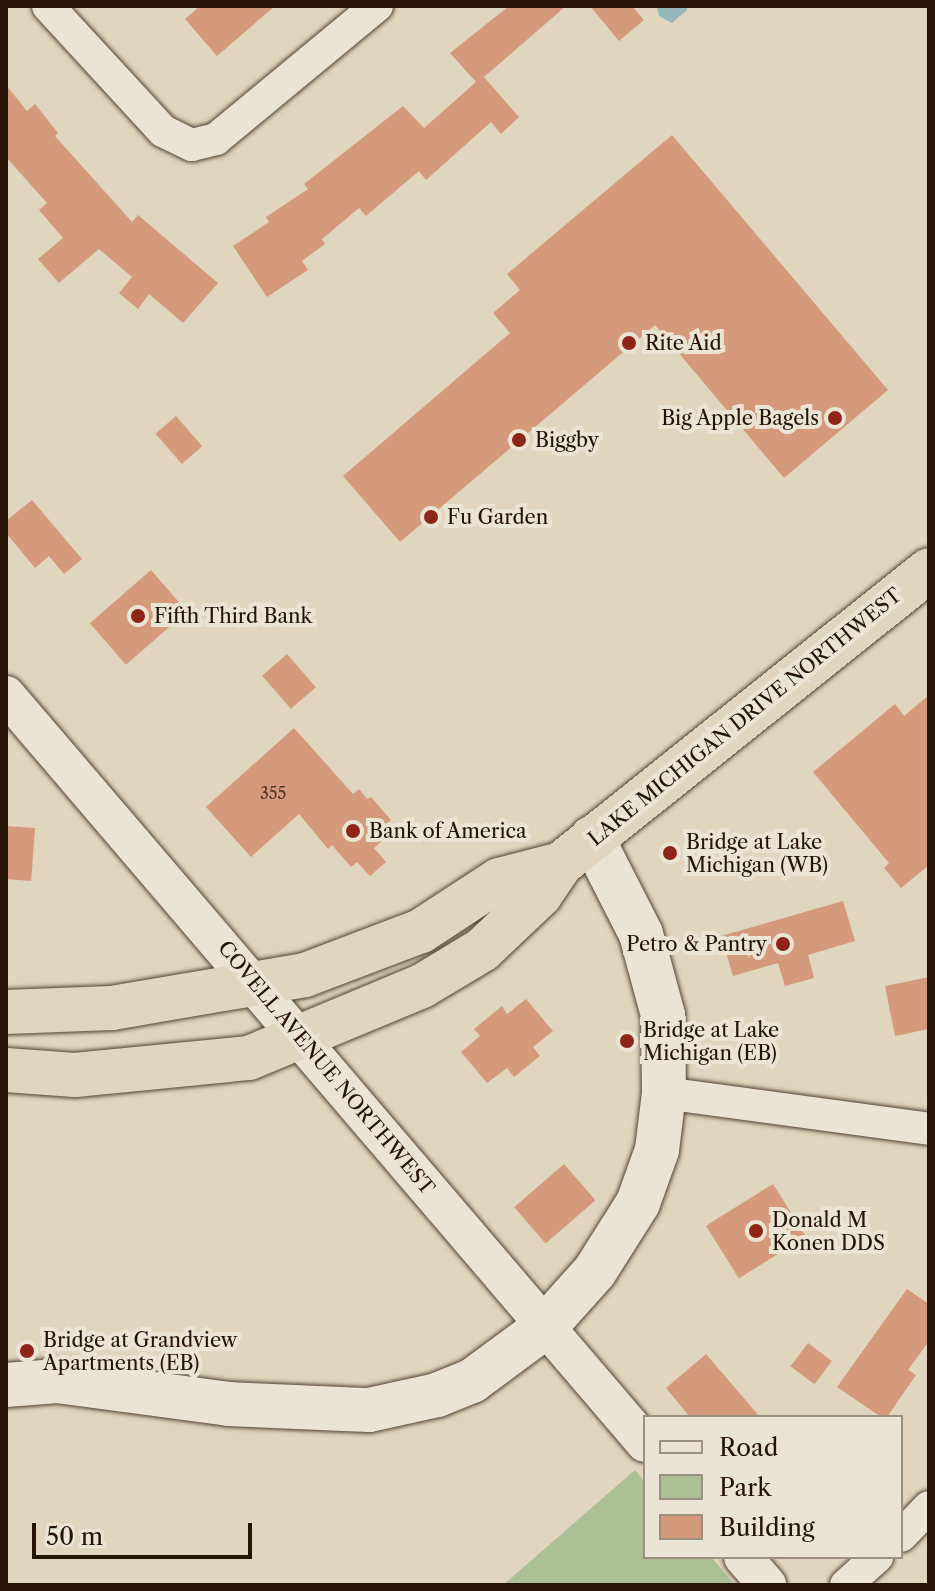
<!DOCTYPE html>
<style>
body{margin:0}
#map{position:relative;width:935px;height:1591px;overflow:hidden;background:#dfd6bd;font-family:"Libre Caslon Text",serif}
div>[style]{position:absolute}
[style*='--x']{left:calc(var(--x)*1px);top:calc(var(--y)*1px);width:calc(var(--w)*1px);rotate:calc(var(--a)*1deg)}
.green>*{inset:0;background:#acbf95}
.water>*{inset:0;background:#96b7b9}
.building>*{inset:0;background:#d59a7c;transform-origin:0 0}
.roads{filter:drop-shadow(0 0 2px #544433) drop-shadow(0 0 2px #544433)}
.minor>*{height:32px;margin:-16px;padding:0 16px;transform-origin:16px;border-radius:16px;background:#eae4d4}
.tertiary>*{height:38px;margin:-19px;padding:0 19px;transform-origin:19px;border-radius:19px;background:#eae4d4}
.secondary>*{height:44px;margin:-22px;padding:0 22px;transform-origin:22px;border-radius:22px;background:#eae4d4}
.trunk>*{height:44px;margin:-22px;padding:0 22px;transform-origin:22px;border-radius:22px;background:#dfd6bd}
.dots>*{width:22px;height:22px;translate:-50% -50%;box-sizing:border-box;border:4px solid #eae4d4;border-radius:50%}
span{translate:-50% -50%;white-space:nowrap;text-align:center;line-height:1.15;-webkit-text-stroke:8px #eae4d4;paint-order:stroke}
.number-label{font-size:16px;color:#513523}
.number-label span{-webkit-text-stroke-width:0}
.poi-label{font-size:20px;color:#251305}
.left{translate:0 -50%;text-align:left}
.right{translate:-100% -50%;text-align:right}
.street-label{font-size:20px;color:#251305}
.frame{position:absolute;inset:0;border:8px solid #251305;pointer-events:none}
.legend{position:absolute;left:643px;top:1415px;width:260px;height:144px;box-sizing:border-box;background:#eae4d4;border:2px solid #9b9081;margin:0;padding:10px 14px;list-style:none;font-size:24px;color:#251305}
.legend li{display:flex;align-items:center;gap:16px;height:40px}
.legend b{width:40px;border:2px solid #9b9081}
.scale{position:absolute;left:32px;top:1523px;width:220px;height:36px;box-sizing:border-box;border:4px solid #251305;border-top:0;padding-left:10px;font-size:24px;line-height:28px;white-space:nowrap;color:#251305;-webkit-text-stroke:6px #eae4d4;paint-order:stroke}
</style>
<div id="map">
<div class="green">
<i style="clip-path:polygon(635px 1470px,645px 1482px,645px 1557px,711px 1557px,735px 1585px,503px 1585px)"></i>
</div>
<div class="water">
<i style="clip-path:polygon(657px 6px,687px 6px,687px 10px,672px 23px,659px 16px)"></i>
</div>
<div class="building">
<i style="clip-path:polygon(200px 6px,275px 6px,217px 56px,185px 19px)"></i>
<i style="clip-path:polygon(509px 6px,566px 6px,484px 77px,519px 117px,501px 134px,491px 122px,426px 180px,419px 171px,366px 216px,359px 208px,322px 239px,325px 244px,302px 261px,308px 270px,267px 297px,233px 246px,269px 222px,266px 217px,308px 189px,304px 184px,403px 106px,424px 128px,476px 82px,450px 53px)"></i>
<i style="clip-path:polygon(590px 6px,632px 6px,644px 20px,619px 41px)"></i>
<i style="clip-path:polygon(6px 85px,27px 111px,35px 104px,58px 133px,55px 136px,132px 222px,138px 215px,218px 283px,183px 323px,149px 294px,138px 309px,119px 293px,132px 277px,99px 249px,59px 283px,38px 259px,63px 238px,39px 210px,47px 203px,6px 157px)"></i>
<i style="clip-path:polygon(672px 135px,888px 390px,784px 478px,655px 325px,400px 542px,343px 476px,510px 333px,493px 313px,520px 290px,507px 274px)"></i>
<i style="left:176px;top:416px;width:40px;height:27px;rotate:49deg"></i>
<i style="clip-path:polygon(32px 500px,82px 559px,64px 574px,49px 556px,35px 568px,6px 533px,6px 521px)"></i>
<i style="left:151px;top:570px;width:55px;height:81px;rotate:49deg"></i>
<i style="left:287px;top:654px;width:44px;height:33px;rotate:49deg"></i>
<i style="clip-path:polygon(929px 695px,929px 865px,901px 888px,884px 868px,889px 863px,813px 772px,895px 704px,904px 716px)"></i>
<i style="clip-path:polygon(294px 728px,353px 794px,359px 789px,367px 799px,371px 797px,391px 820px,383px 827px,390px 834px,374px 848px,386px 862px,370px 876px,357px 862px,351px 867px,332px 845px,328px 849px,299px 814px,251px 857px,206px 807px)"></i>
<i style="left:6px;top:826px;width:29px;height:53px;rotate:4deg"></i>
<i style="clip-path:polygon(843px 901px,855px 941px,808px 955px,814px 978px,785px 986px,778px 963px,733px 976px,721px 936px)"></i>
<i style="clip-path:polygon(929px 977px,929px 1029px,895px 1036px,885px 986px)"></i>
<i style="clip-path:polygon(526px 999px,553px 1031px,533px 1047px,540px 1056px,514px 1077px,507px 1068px,487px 1083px,461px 1052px,480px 1036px,474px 1029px,502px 1006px,507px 1014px)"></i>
<i style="left:564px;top:1164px;width:48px;height:66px;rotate:49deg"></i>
<i style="left:773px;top:1184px;width:62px;height:79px;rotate:58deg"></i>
<i style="clip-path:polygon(907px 1289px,929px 1304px,929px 1341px,908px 1370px,916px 1375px,887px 1417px,881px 1417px,837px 1387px)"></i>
<i style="left:808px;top:1343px;width:30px;height:29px;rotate:37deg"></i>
<i style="clip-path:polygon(706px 1354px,760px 1417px,690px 1417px,666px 1388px)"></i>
</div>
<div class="roads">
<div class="minor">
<i style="--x:48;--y:6;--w:170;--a:47.4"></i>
<i style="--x:163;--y:131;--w:32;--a:26"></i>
<i style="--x:192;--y:145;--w:25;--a:-14"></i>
<i style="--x:216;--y:139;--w:209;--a:-39.6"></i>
<i style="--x:664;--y:1093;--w:267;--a:7.7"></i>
<i style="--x:901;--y:1536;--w:40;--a:-46"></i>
<i style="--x:846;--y:1585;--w:42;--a:-42.1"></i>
</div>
<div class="tertiary">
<i style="--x:6;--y:695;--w:984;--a:49.49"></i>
<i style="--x:743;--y:1557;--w:37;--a:49"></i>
</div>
<div class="secondary">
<i style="--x:6;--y:1385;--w:51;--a:-4.5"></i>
<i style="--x:57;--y:1381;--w:174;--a:7.6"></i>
<i style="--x:229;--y:1404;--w:140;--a:2.5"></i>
<i style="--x:369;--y:1410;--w:70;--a:-12.4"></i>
<i style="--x:437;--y:1395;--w:38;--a:-22"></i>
<i style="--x:472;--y:1381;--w:91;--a:-36.5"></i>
<i style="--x:545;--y:1327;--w:75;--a:-48.2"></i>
<i style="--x:595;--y:1271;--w:80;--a:-57.7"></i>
<i style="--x:638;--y:1203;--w:56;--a:-70.3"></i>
<i style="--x:657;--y:1150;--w:57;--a:-83"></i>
<i style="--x:664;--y:1093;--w:78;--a:-90.7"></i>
<i style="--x:663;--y:1015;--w:84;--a:-105.2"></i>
<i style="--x:641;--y:934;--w:108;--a:-117"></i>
</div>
<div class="trunk">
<i style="--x:6;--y:1012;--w:106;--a:-2.2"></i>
<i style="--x:112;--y:1008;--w:196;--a:-9.7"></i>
<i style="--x:305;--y:975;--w:124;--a:-20.8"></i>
<i style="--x:421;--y:931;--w:93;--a:-33.2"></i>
<i style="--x:499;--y:880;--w:64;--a:-14.5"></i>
<i style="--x:6;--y:1070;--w:69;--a:4.1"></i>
<i style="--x:75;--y:1075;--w:175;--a:-5.6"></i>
<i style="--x:249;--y:1058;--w:187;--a:-22.6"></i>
<i style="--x:422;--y:986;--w:70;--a:-31"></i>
<i style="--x:482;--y:950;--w:80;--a:-43.5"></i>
<i style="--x:540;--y:895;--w:37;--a:-56"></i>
<i style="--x:561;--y:864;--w:471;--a:-38.6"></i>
</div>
</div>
<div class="dots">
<i style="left:629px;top:343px;background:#8f2418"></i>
<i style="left:835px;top:418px;background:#8f2418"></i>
<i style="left:519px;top:440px;background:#8f2418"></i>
<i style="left:431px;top:517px;background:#8f2418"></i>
<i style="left:138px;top:616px;background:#8f2418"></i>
<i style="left:353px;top:831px;background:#8f2418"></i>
<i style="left:670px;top:853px;background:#8f2418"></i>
<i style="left:783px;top:944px;background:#8f2418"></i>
<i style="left:627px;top:1041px;background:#8f2418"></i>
<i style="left:756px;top:1231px;background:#8f2418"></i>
<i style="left:27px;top:1351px;background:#8f2418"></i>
</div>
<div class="number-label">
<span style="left:273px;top:793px">355</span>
</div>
<div class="poi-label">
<span class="left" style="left:645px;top:343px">Rite Aid</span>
<span class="right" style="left:819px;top:418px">Big Apple Bagels</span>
<span class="left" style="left:535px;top:440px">Biggby</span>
<span class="left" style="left:447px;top:517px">Fu Garden</span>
<span class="left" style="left:154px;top:616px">Fifth Third Bank</span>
<span class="left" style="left:369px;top:831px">Bank of America</span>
<span class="left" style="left:686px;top:854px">Bridge at Lake<br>Michigan (WB)</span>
<span class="right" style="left:767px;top:944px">Petro &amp; Pantry</span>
<span class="left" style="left:643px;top:1042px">Bridge at Lake<br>Michigan (EB)</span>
<span class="left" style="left:772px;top:1232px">Donald M<br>Konen DDS</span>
<span class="left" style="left:43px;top:1352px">Bridge at Grandview<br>Apartments (EB)</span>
</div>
<div class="street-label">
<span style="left:745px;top:717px;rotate:-39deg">LAKE MICHIGAN DRIVE NORTHWEST</span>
<span style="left:326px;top:1068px;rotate:50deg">COVELL AVENUE NORTHWEST</span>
</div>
<div class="frame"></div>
<ul class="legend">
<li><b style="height:10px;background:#eae4d4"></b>Road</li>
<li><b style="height:22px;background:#acbf95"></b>Park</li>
<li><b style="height:22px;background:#d59a7c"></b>Building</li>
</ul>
<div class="scale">50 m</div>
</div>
